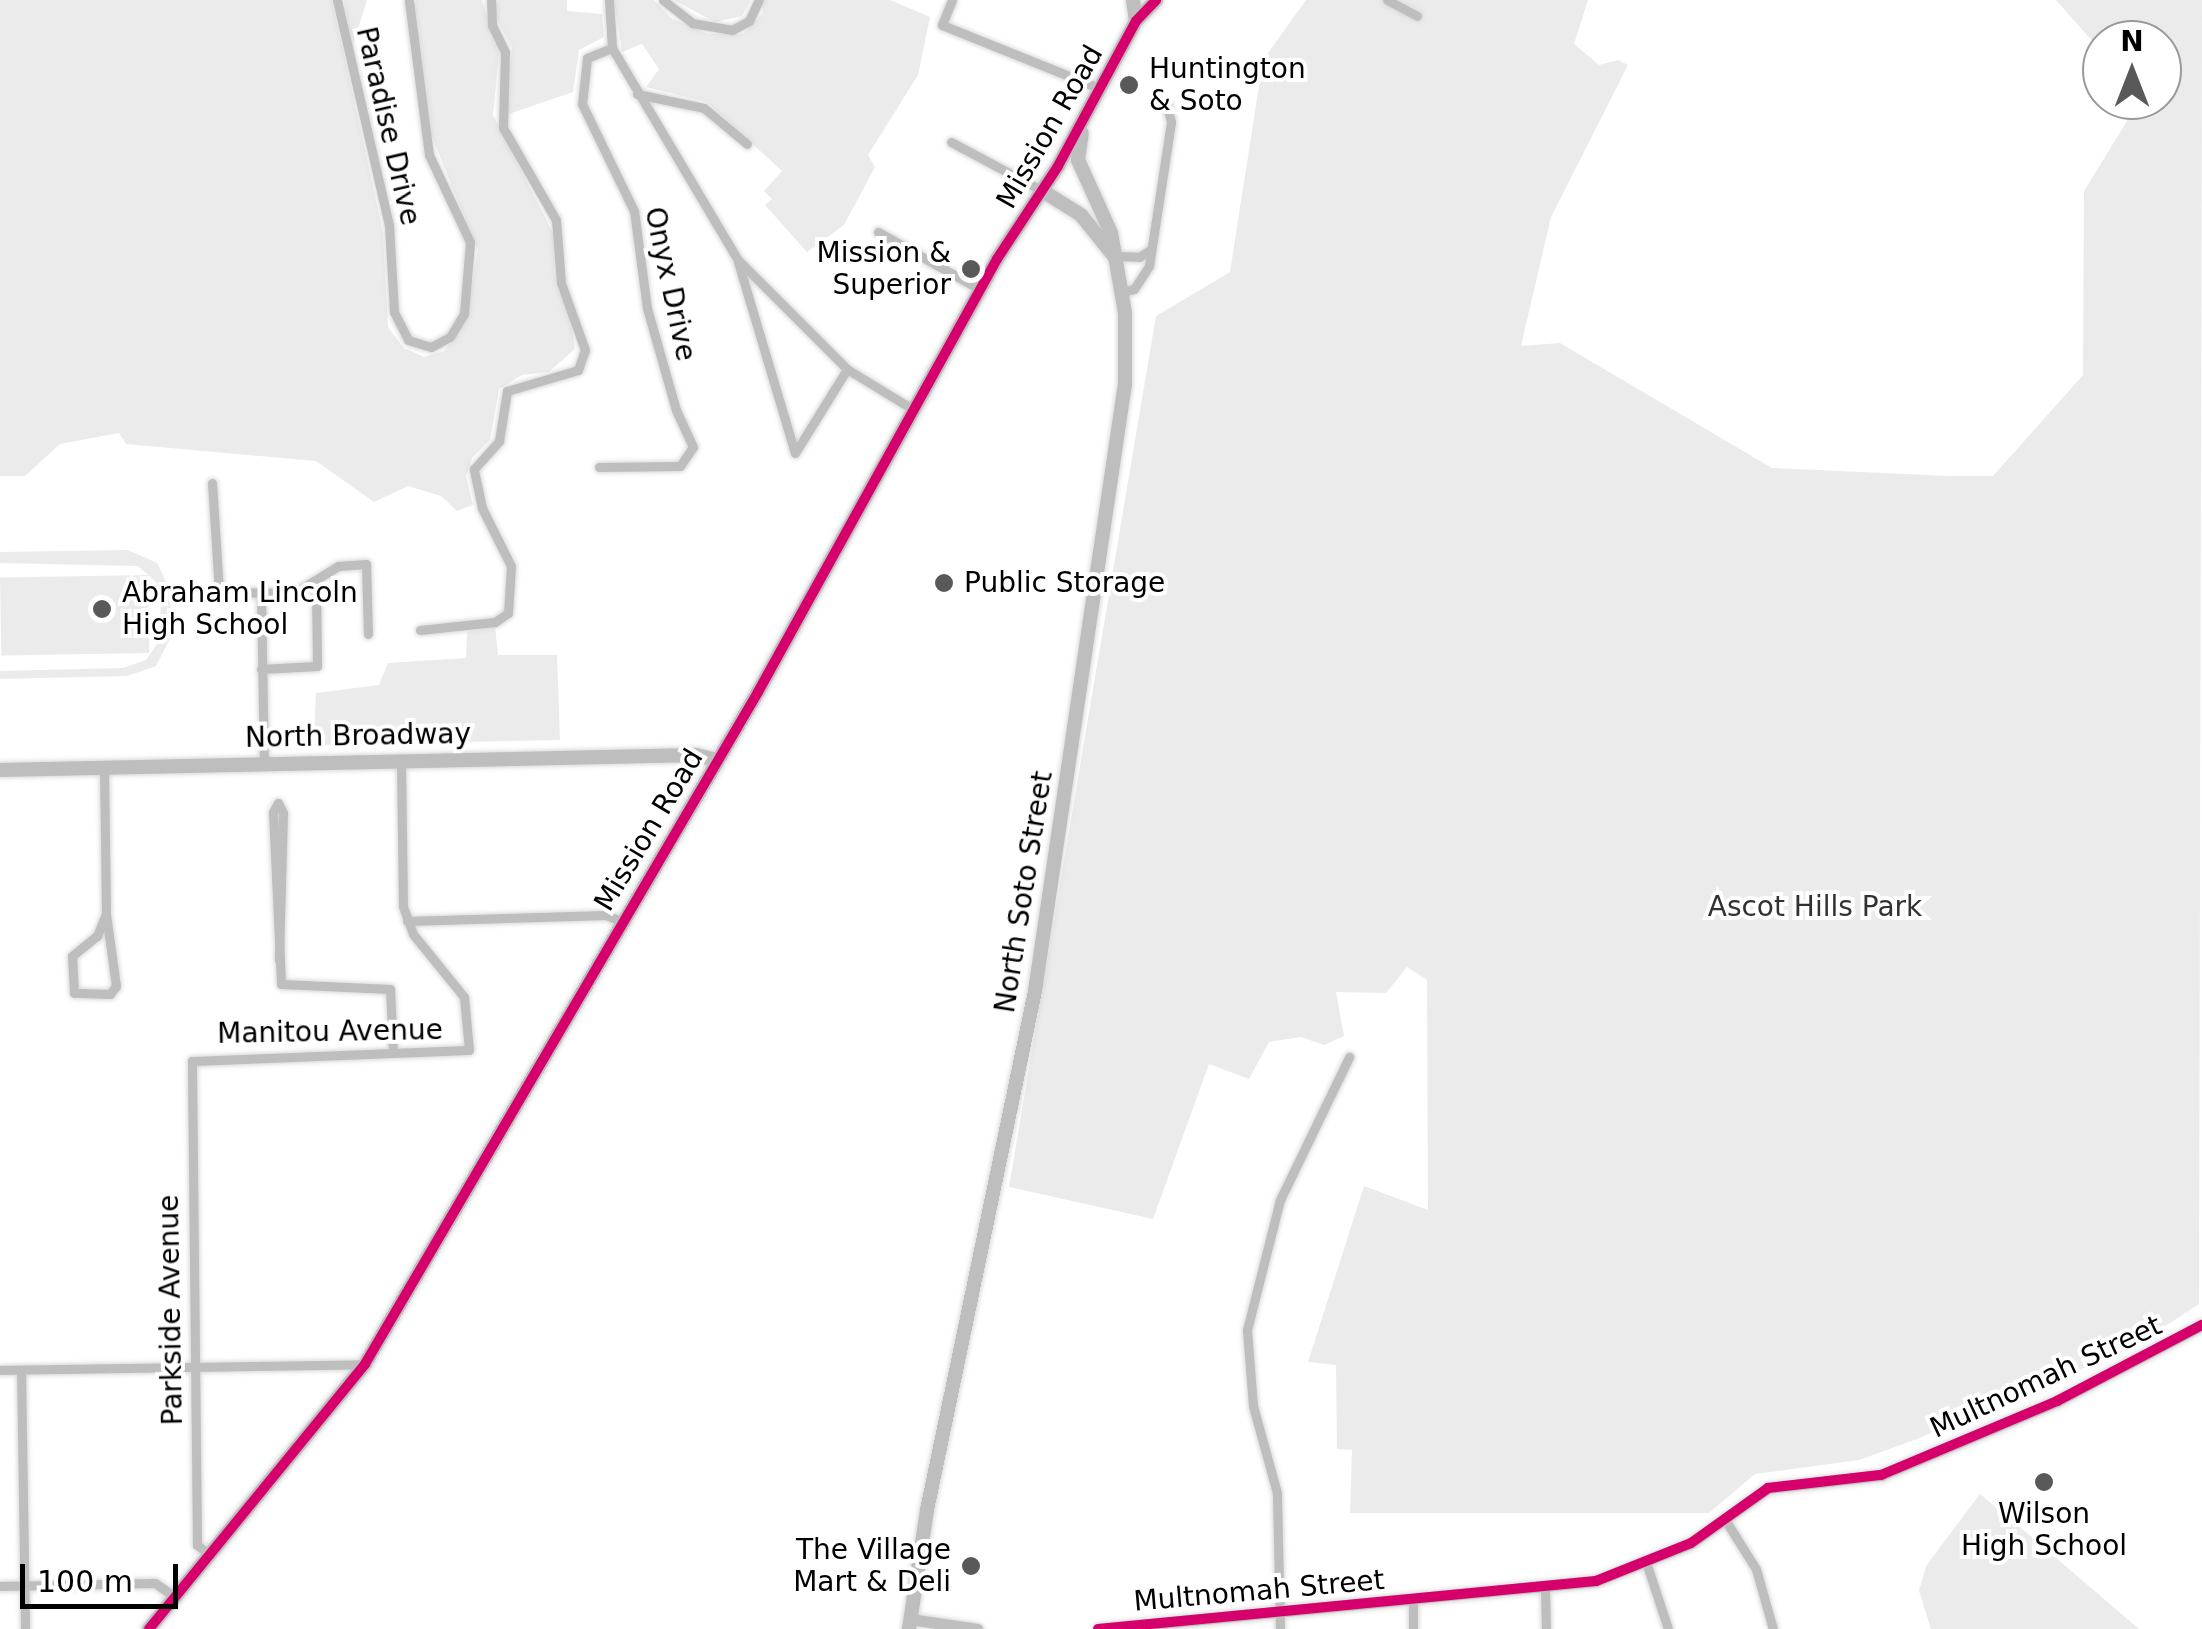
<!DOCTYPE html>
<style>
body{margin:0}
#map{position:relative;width:2202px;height:1629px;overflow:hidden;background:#fff;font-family:"DejaVu Sans",sans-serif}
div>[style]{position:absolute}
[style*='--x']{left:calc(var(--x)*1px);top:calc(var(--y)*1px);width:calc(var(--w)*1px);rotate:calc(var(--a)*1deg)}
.green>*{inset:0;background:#ebebeb;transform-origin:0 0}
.roads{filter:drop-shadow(0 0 2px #dbdbdb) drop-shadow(0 0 2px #dbdbdb)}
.minor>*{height:9px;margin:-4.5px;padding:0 4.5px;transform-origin:4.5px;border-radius:4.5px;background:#bebebe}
.tertiary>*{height:11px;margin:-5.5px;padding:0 5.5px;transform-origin:5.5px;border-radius:5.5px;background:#bebebe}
.primary>*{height:14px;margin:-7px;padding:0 7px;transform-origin:7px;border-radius:7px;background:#bebebe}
.cycleway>*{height:10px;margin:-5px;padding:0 5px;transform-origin:5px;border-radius:5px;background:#d6006c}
.dots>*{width:28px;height:28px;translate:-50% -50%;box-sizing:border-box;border:5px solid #fff;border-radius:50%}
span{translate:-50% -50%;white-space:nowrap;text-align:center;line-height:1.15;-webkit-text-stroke:8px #fff;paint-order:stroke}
.poi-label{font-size:28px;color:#000}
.left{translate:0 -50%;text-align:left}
.right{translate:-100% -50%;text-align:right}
.street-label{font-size:28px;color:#000}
.park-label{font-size:28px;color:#323232}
.north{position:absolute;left:2082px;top:20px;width:100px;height:100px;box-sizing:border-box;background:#fff;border:2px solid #999;border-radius:50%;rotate:0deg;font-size:28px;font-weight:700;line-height:40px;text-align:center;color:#000}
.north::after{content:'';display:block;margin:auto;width:35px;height:45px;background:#595959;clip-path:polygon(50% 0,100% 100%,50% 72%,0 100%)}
.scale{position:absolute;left:20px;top:1564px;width:158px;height:45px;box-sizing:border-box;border:5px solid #000;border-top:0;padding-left:12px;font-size:30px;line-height:35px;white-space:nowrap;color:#000;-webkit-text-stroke:8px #fff;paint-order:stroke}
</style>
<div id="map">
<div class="green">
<i style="clip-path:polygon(0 0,332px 0,383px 233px,388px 327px,404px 348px,424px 357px,444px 351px,464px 326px,478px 250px,427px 125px,412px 12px,416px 0,482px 0,499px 53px,493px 115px,553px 233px,557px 287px,570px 313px,575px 349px,549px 372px,522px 375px,499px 389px,490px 440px,472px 458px,466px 476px,473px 505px,457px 511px,441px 496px,408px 486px,374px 502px,316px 461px,126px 444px,119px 433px,60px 444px,25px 476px,0 476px)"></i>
<i style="clip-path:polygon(344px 0,367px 0,352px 49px)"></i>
<i style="clip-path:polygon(498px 0,567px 0,567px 11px,602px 14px,604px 37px,579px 50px,573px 92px,506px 115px,512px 48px,494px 14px)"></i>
<i style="clip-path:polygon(614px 0,654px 0,671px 18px,708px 34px,743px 34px,763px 13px,762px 0,890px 0,930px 17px,918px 75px,868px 155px,875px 167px,844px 225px,807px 252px,765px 205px,772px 199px,764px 191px,782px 171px,707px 102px,646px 87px,659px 69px,642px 44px,622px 52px)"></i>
<i style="clip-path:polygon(674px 0,750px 0,750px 1px,742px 16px,715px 22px)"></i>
<i style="clip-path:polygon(1306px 0,1588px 0,1574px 44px,1599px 65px,1618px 60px,1628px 65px,1551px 217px,1521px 346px,1560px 343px,1772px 468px,1949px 476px,1993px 476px,2083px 375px,2084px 191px,2140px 100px,2162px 100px,2162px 40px,2102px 40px,2102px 52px,2056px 0,2202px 0,2199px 1304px,2135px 1346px,1917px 1439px,1859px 1460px,1755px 1474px,1709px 1513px,1350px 1513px,1352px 1450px,1337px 1449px,1336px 1365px,1308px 1362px,1364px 1186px,1428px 1210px,1427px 980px,1407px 967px,1386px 993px,1336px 992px,1344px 1036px,1324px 1045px,1301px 1037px,1269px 1042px,1249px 1079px,1209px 1064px,1153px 1219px,1009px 1187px,1156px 316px,1230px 272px,1263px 60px)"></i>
<i style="clip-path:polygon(128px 550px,157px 563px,170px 590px,172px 635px,156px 666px,127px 676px,0 679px,0 671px,123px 668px,146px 660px,159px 641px,161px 600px,156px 582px,138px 566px,0 563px,0 552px)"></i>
<i style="left:148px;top:575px;width:78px;height:148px;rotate:89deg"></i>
<i style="clip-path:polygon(495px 626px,498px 655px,557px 655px,560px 740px,323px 745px,314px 738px,316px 693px,379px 685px,388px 663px,466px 658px,467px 632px)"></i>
<i style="clip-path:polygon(1980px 1494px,2034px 1539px,2139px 1629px,1931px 1629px,1919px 1591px,1926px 1566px)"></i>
</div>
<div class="roads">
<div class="minor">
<i style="--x:337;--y:0;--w:231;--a:77"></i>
<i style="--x:389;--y:225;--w:87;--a:86.7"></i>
<i style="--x:394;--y:312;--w:31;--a:63"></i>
<i style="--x:408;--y:340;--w:24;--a:17"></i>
<i style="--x:431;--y:347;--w:21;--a:-28"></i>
<i style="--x:450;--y:337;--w:27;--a:-59"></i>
<i style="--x:464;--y:314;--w:72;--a:-85.2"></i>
<i style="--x:470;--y:242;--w:96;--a:-115.2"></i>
<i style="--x:429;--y:155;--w:156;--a:-97.4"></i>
<i style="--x:609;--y:0;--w:48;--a:86.4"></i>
<i style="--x:612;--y:48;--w:247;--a:59.3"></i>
<i style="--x:738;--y:260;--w:154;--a:45"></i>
<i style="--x:847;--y:369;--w:79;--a:31.5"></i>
<i style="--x:663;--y:0;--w:37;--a:38"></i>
<i style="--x:692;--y:23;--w:41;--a:9.9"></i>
<i style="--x:732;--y:30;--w:19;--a:-28"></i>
<i style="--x:749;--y:21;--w:23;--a:-65"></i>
<i style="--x:952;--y:0;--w:27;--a:112"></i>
<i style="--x:942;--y:25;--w:171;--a:21.9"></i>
<i style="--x:1387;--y:0;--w:34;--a:28"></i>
<i style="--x:637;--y:94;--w:68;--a:11.8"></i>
<i style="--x:704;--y:108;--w:56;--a:39.9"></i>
<i style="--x:951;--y:142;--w:102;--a:28.1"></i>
<i style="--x:878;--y:232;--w:116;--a:29.4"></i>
<i style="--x:1115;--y:256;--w:24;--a:2"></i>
<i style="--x:1139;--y:257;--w:13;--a:-32"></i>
<i style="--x:738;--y:262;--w:199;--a:73.4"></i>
<i style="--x:795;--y:453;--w:99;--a:-58.2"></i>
<i style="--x:1121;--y:292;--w:13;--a:-13"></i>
<i style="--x:1134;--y:289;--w:27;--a:-57"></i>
<i style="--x:1149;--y:266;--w:146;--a:-81.3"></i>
<i style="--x:1171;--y:122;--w:21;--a:-104"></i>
<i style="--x:599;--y:467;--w:81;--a:-0.7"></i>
<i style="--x:680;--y:466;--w:23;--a:-56"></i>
<i style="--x:693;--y:447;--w:41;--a:-114.7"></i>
<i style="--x:676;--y:410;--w:106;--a:-105.9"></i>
<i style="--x:647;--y:308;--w:98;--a:-97.6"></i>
<i style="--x:634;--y:211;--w:119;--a:-115.9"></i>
<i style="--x:582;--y:104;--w:46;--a:-83.8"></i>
<i style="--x:587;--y:58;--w:27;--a:-22"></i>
<i style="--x:212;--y:483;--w:109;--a:86.3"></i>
<i style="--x:219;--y:592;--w:75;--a:0.8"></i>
<i style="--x:294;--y:593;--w:52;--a:-31.5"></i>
<i style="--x:338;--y:566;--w:28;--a:-4"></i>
<i style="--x:366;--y:564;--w:70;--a:88.4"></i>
<i style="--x:261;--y:595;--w:167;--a:89"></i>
<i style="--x:420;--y:630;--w:75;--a:-6.1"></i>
<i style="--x:495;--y:622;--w:16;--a:-35"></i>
<i style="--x:508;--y:613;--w:47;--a:-86.3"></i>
<i style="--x:511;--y:566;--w:65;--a:-116.6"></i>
<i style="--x:482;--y:508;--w:40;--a:-102"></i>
<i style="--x:474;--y:469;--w:38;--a:-48"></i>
<i style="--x:499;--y:441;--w:51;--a:-80.9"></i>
<i style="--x:507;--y:391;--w:74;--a:-16.5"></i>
<i style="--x:578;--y:370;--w:21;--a:-71"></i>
<i style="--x:585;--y:350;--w:71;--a:-109.7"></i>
<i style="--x:561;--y:283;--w:63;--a:-94.5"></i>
<i style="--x:556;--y:220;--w:106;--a:-119.9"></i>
<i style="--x:503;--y:128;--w:76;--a:-88.5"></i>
<i style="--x:505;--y:52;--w:30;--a:-116"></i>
<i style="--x:492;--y:25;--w:25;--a:-92"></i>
<i style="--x:261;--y:669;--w:56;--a:-3.1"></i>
<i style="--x:317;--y:666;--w:85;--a:-90.7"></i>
<i style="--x:104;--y:767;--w:147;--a:89.2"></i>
<i style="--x:106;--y:914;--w:73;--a:82.1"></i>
<i style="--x:116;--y:986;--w:10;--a:127"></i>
<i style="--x:110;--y:994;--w:36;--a:-178"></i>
<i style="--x:74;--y:993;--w:37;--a:-93"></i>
<i style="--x:72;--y:956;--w:32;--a:-39"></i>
<i style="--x:97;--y:936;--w:24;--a:-68"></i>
<i style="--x:278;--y:803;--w:10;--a:119"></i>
<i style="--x:273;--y:812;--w:172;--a:87.3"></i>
<i style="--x:281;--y:984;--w:109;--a:2.6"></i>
<i style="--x:390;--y:989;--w:64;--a:87.3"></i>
<i style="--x:278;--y:803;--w:11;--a:63"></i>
<i style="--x:283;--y:813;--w:147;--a:91.6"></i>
<i style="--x:407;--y:921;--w:199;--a:-1.7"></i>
<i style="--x:606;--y:915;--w:16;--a:22"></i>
<i style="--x:0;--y:1370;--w:365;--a:-0.9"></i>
<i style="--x:21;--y:1370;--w:259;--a:89.1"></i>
<i style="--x:1724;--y:1518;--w:60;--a:57.9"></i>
<i style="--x:1756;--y:1569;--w:62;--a:74.2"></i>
<i style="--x:209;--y:1554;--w:15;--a:-143"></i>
<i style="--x:197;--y:1545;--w:484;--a:-90.6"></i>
<i style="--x:192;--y:1061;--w:277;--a:-2.3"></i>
<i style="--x:469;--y:1050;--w:53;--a:-95.4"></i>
<i style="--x:464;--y:997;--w:81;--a:-129"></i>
<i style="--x:413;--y:934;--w:30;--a:-110"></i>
<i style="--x:403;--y:906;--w:146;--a:-90.8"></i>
<i style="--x:1647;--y:1565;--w:67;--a:71.8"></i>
<i style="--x:0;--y:1586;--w:155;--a:-1.1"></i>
<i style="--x:155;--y:1583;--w:24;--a:35"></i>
<i style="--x:1545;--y:1589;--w:40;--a:88.6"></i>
<i style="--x:1413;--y:1603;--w:26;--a:90"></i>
<i style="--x:1280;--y:1629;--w:136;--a:-91.3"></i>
<i style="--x:1277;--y:1493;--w:90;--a:-105.4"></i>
<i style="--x:1253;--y:1406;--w:76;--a:-94.5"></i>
<i style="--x:1247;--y:1330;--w:134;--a:-75.8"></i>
<i style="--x:1280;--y:1200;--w:159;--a:-64.2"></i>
</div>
<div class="tertiary">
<i style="--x:910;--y:1619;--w:68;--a:8.5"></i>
<i style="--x:1098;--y:1629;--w:500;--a:-5.51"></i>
<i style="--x:1596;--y:1581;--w:102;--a:-21.8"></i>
<i style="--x:1691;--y:1543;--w:95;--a:-35.5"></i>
<i style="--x:1768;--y:1488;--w:114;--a:-6.6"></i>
<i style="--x:1881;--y:1475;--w:191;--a:-22.8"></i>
<i style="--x:2057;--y:1401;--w:164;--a:-27.7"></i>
</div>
<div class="primary">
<i style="--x:1133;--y:0;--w:21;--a:82"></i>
<i style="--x:1041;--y:190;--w:47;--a:32"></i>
<i style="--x:1081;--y:215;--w:53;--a:51.2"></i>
<i style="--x:0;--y:770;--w:696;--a:-1.23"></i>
<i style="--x:696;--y:755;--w:21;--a:14"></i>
<i style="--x:149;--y:1629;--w:342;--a:-50.8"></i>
<i style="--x:365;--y:1364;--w:778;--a:-59.68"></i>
<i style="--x:758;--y:692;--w:495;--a:-61.1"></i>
<i style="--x:997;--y:259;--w:111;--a:-56.7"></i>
<i style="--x:1058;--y:166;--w:165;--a:-61.7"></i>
<i style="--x:1136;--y:21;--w:29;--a:-46"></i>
<i style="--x:909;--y:1629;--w:120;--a:-81.4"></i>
<i style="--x:927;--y:1510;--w:530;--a:-78.24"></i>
<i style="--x:1035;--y:991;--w:614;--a:-81.57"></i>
<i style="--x:1125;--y:384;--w:71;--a:-90"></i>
<i style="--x:1125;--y:313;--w:81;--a:-99.9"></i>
<i style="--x:1111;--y:233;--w:80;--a:-114.3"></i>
<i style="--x:1078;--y:160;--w:27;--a:-82"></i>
</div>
</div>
<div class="cycleway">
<i style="--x:149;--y:1629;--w:342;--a:-50.8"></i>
<i style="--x:365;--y:1364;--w:778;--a:-59.68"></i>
<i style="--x:758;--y:692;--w:495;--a:-61.1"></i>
<i style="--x:997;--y:259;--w:111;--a:-56.7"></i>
<i style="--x:1058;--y:166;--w:165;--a:-61.7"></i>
<i style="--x:1136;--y:21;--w:29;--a:-46"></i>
<i style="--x:1098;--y:1629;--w:500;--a:-5.51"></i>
<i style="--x:1596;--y:1581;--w:102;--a:-21.8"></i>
<i style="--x:1691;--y:1543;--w:95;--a:-35.5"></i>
<i style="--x:1768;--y:1488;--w:114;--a:-6.6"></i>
<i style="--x:1881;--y:1475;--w:191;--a:-22.8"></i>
<i style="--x:2057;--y:1401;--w:164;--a:-27.7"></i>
</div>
<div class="dots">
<i style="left:1129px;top:85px;background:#595959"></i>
<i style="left:971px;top:269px;background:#595959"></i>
<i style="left:944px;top:583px;background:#595959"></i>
<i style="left:102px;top:609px;background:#595959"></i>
<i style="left:2044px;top:1482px;background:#595959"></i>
<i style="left:971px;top:1566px;background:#595959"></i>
</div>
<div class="poi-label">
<span class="left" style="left:1149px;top:85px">Huntington<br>&amp; Soto</span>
<span class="right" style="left:951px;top:269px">Mission &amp;<br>Superior</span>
<span class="left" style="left:964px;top:583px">Public Storage</span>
<span class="left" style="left:122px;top:609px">Abraham Lincoln<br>High School</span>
<span style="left:2044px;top:1530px">Wilson<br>High School</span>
<span class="right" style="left:951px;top:1566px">The Village<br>Mart &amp; Deli</span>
</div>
<div class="street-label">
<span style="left:388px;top:126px;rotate:77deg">Paradise Drive</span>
<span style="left:1050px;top:127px;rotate:-60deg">Mission Road</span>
<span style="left:670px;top:284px;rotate:78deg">Onyx Drive</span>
<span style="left:358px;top:736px;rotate:-1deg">North Broadway</span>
<span style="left:649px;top:830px;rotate:-59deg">Mission Road</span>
<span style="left:1024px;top:892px;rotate:-81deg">North Soto Street</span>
<span style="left:330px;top:1032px;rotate:-1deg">Manitou Avenue</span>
<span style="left:171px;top:1310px;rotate:-91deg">Parkside Avenue</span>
<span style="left:2046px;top:1377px;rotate:-25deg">Multnomah Street</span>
<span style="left:1259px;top:1591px;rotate:-5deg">Multnomah Street</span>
</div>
<div class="park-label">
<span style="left:1815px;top:907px">Ascot Hills Park</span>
</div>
<div class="north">N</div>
<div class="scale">100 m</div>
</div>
